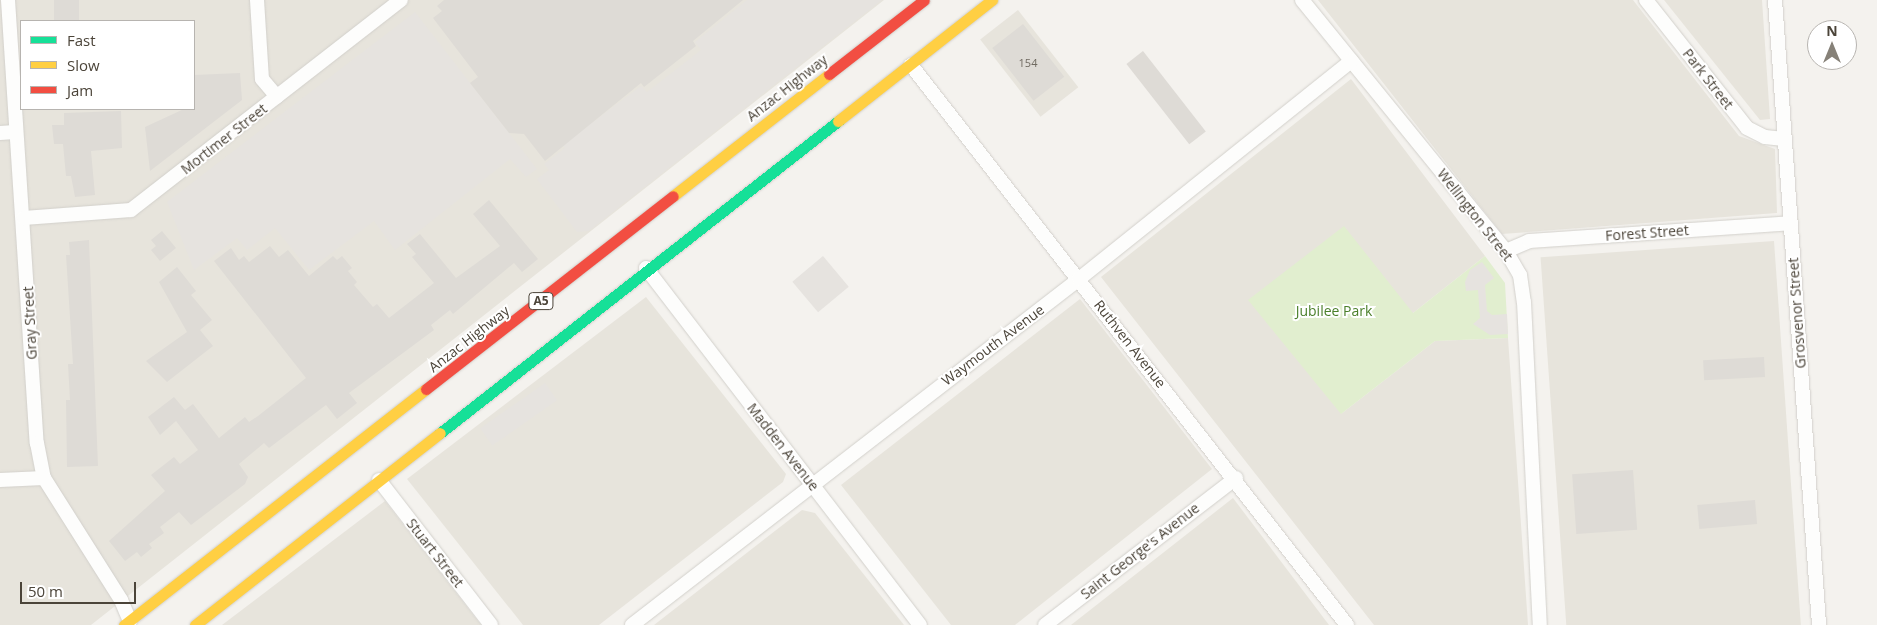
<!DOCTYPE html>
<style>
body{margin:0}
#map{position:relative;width:1877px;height:625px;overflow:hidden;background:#f4f2ee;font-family:"Open Sans",sans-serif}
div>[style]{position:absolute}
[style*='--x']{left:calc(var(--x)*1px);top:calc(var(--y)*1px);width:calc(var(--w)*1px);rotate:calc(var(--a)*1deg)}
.residential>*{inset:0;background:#e7e4dc;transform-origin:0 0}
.green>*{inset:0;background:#e1eecf}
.parking>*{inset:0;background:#e6e3df;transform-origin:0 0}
.building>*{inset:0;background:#dedbd6;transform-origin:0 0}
.roads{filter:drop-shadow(0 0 1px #d2d0cb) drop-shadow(0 0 1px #d2d0cb)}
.street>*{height:14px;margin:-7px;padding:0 7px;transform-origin:7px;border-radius:7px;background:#fdfdfc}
.fast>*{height:11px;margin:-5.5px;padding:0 5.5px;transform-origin:5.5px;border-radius:5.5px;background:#16e098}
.slow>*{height:11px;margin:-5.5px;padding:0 5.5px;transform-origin:5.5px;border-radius:5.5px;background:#ffcf43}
.jam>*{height:11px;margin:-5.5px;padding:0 5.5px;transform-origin:5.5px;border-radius:5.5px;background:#f24e42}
span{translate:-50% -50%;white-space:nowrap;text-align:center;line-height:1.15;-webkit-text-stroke:4px #fff;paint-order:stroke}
.number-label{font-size:11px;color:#706a61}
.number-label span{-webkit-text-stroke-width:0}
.shield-label span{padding:1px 4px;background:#fff;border:1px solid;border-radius:4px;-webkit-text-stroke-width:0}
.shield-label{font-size:12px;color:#4b4439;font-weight:700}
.street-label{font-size:14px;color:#4b4439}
.park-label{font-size:14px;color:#4a7f2a}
.legend{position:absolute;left:20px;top:20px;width:175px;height:90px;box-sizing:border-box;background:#fff;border:1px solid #b7b4b0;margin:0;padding:6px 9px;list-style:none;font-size:15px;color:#4b4439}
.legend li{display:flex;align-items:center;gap:10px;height:25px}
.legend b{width:25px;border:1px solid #b7b4b0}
.north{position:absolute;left:1807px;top:20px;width:50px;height:50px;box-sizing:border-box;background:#fff;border:1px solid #b7b4b0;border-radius:50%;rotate:0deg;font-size:14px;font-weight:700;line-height:20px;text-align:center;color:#4b4439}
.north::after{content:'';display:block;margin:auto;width:18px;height:22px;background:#868178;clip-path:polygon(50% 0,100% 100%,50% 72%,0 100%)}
.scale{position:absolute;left:20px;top:582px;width:116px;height:22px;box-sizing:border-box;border:2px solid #4b4439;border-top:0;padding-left:6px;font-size:15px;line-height:18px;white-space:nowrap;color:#4b4439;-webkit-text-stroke:4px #fff;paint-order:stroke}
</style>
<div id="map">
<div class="residential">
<i style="clip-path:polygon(evenodd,0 0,884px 0,91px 625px,0 625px,0 0,21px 21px,194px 21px,194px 109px,21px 109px,21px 21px)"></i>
<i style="clip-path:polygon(1318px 0,1633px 0,1739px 136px,1775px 149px,1777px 213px,1502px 234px)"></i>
<i style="clip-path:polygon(1664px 0,1762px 0,1770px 119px,1760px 120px)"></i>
<i style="left:1018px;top:10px;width:98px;height:48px;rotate:52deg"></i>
<i style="clip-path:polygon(1351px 79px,1485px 256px,1413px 313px,1341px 414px,1435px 341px,1508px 338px,1528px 625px,1374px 625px,1101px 277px)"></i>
<i style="left:1774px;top:241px;width:385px;height:234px;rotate:86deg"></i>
<i style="clip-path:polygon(646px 297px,786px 474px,783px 482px,599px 625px,523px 625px,407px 479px)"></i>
<i style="clip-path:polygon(1080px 299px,1212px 469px,1015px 625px,951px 625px,841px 485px)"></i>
<i style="clip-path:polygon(1233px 498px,1329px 625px,1071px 625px)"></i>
<i style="clip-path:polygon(385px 501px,481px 625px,222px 625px)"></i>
<i style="clip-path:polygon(802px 510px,815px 513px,904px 625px,654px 625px)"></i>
</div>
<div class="green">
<i style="clip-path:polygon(1344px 226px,1413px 313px,1485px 256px,1505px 283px,1508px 338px,1435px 341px,1341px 414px,1248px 300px)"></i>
</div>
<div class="parking">
<i style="clip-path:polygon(747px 0,882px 0,589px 231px,577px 232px,537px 179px,549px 170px,544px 164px,565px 148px,562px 145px,641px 86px,647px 92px,701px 50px,695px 42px)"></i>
<i style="clip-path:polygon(415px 12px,537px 169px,526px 177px,510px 159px,395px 250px,374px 221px,309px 270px,275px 228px,247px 250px,237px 238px,194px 270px,167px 202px)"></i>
<i style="left:823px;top:256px;width:40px;height:40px;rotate:50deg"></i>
<i style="clip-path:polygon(1482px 262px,1494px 278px,1485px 285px,1487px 311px,1492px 315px,1507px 314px,1508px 334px,1490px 335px,1473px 324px,1480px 318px,1478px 290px,1466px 291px,1465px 282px,1470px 270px)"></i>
<i style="left:545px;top:383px;width:21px;height:79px;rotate:55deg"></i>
</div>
<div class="building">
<i style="left:54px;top:0;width:25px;height:20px"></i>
<i style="clip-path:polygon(444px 0,743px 0,693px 41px,696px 46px,644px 87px,641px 83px,545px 161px,524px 134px,509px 133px,470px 83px,478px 77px,433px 18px,442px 11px,437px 6px)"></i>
<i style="left:1023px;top:24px;width:67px;height:39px;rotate:52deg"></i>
<i style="left:1143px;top:51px;width:102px;height:21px;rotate:52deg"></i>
<i style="clip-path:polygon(240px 73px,242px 100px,150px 171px,145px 127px,184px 109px,194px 109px,194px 75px)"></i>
<i style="clip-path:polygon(121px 111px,122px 148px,91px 151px,95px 195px,75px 197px,71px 176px,66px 176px,63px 144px,54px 144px,52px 125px,64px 125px,64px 113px)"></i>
<i style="clip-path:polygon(489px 200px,538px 259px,522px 272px,514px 263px,453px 314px,450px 310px,431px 325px,434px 330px,349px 393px,357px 403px,337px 419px,326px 405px,269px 448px,264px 443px,239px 464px,248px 477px,245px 484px,191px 525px,179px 512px,160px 527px,164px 533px,149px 544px,152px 548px,141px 557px,137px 552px,125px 561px,109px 541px,165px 491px,151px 475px,174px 457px,180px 464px,198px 450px,176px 421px,160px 435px,148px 417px,174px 397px,185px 410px,193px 404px,219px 438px,245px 417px,249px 422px,258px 416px,306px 378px,214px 261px,231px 248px,239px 260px,244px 256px,249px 262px,270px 246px,279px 257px,288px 250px,309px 276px,333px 256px,337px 260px,342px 256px,352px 268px,348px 271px,357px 282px,354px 285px,373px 307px,377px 304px,389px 318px,434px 283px,412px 257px,416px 254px,407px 244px,420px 234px,456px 278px,500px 246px,473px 214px)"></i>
<i style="clip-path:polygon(162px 231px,176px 248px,160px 261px,151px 250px,156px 246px,151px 240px)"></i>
<i style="clip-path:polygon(89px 240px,98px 466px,67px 467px,66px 400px,70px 400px,68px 364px,73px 364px,66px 255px,70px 255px,69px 242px)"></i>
<i style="clip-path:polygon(177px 267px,196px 291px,191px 295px,212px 320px,200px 330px,213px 346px,167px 382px,146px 361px,187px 332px,159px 282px)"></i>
<i style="left:1764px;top:357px;width:20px;height:61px;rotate:87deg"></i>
<i style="left:1633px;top:470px;width:60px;height:61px;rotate:86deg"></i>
<i style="left:1755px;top:500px;width:24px;height:58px;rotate:85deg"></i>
</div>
<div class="roads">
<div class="street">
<i style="--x:8;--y:0;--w:444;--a:86.3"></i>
<i style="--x:37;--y:443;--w:36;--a:79"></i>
<i style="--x:44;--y:478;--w:144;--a:57.7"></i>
<i style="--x:121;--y:600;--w:23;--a:67"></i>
<i style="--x:257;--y:0;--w:79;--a:86.4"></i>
<i style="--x:262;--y:79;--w:23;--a:50"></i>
<i style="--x:1302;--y:0;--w:323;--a:50.9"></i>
<i style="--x:1506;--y:251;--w:28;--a:60"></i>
<i style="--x:1520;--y:275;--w:27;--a:82"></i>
<i style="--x:1524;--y:302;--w:323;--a:87.2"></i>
<i style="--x:1646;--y:0;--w:163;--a:51.7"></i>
<i style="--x:1747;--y:128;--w:20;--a:27"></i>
<i style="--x:1765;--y:137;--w:19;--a:6"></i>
<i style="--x:1775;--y:0;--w:627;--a:85.97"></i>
<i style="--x:911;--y:65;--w:710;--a:52.1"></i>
<i style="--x:0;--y:133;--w:15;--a:-4"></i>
<i style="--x:24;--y:218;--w:107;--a:-4.3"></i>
<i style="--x:131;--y:210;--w:342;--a:-37.9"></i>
<i style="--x:1506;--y:251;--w:25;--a:-23"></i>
<i style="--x:1529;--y:241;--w:262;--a:-3.9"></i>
<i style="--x:646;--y:268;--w:450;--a:52.5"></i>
<i style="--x:0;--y:480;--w:44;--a:-2.6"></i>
<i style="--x:379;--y:480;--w:183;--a:52.3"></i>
<i style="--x:632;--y:625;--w:565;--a:-37.74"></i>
<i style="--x:1079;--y:279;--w:349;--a:-38.7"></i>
<i style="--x:1045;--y:625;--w:241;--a:-37.6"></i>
</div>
<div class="fast">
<i style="--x:440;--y:433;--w:506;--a:-38.09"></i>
</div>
<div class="slow">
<i style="--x:838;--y:121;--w:196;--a:-38.2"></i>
<i style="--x:673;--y:196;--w:198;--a:-38"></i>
<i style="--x:124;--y:625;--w:383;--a:-38"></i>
<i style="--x:195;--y:625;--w:311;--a:-38.1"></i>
</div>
<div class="jam">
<i style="--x:829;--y:74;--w:120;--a:-37.9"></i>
<i style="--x:426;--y:389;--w:313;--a:-38"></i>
</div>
</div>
<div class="number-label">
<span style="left:1028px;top:63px">154</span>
</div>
<div class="shield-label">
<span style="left:541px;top:301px">A5</span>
</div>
<div class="street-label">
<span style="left:1708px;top:79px;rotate:52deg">Park Street</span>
<span style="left:787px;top:88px;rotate:-38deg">Anzac Highway</span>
<span style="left:224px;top:139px;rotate:-38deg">Mortimer Street</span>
<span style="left:1475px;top:215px;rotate:52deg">Wellington Street</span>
<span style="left:1647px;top:233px;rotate:-4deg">Forest Street</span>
<span style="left:1797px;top:313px;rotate:-94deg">Grosvenor Street</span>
<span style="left:30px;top:323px;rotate:-93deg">Gray Street</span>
<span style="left:469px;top:339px;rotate:-38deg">Anzac Highway</span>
<span style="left:1130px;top:344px;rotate:52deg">Ruthven Avenue</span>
<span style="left:993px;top:345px;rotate:-37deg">Waymouth Avenue</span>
<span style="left:783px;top:447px;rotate:52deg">Madden Avenue</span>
<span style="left:1140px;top:551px;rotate:-38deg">Saint George's Avenue</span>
<span style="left:435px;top:553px;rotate:52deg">Stuart Street</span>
</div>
<div class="park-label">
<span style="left:1334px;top:311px">Jubilee Park</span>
</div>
<ul class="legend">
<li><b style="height:6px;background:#16e098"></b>Fast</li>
<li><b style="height:6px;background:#ffcf43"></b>Slow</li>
<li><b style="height:6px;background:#f24e42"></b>Jam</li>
</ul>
<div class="north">N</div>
<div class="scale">50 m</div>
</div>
